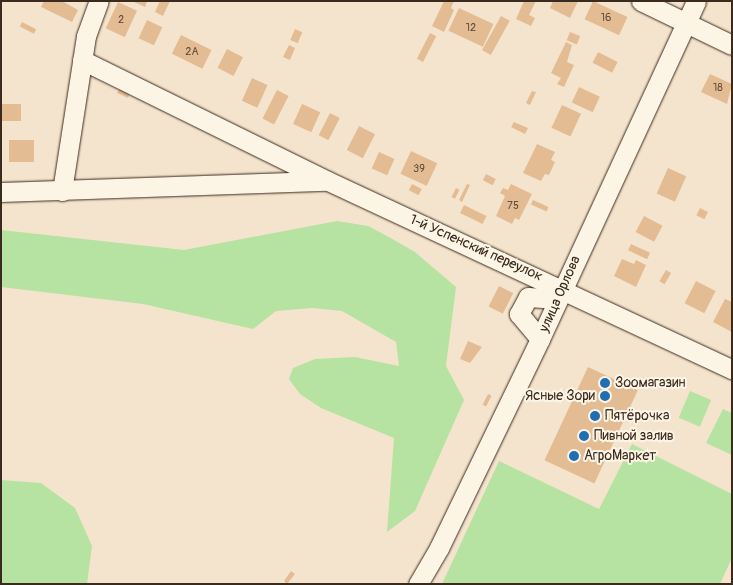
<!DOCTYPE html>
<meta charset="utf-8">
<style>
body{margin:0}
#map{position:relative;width:733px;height:585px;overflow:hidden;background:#f5e4cd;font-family:Pangolin,sans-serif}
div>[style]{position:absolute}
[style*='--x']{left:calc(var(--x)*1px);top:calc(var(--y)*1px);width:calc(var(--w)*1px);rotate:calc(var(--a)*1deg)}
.green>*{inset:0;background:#b6e3a1;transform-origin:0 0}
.building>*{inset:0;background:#e4bc94;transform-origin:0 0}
.roads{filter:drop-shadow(0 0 1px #3b2a1e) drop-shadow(0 0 1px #3b2a1e)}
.minor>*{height:19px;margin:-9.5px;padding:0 9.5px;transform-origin:9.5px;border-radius:9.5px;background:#fcf5e5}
.dots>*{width:14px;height:14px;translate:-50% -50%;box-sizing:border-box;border:2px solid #fcf5e5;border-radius:50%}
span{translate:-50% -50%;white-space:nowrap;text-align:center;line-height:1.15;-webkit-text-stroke:4px #fcf5e5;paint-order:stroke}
.number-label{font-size:11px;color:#654e3c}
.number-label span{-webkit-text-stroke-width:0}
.street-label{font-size:14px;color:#3b2a1e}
.poi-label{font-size:14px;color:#3b2a1e}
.left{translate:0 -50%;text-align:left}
.right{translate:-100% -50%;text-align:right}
.frame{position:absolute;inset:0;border:2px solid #3b2a1e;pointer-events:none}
</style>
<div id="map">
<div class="green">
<i style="clip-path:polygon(337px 221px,368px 226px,389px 237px,415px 252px,456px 287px,446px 366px,464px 400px,415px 511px,387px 532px,394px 438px,321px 408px,300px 394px,289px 379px,293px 368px,315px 359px,355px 357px,399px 366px,396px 342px,342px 311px,312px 308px,276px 311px,253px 329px,143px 304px,1px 287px,1px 230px,184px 250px)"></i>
<i style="left:690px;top:391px;width:23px;height:29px;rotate:23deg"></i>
<i style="clip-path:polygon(723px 409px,732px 413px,732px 455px,706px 443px)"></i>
<i style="clip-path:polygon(632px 444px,732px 494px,732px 558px,720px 584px,442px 584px,499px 461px,599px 509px)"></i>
<i style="clip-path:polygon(1px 480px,41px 483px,75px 508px,92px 546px,87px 584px,1px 584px)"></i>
</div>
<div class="building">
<i style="clip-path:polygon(44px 1px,62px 1px,78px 10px,72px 22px,41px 7px)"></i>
<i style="clip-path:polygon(132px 1px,147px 1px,145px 7px)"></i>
<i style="clip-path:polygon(160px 1px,170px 1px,163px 16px,155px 12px)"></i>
<i style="clip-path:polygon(444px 1px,454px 1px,451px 8px,454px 10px,444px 32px,432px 26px)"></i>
<i style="clip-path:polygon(524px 1px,536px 1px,529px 15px,535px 18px,531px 26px,516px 19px)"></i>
<i style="clip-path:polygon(553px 1px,578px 1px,570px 18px,550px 8px)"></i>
<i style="left:593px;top:1px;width:38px;height:20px;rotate:25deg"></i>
<i style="left:118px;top:2px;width:21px;height:29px;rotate:25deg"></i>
<i style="left:459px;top:8px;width:38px;height:25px;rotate:25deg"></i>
<i style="left:501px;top:16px;width:10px;height:39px;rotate:29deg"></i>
<i style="left:147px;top:20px;width:17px;height:20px;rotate:25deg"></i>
<i style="left:22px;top:22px;width:16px;height:5px;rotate:27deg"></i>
<i style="left:295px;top:29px;width:8px;height:12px;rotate:23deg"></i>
<i style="left:570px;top:32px;width:11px;height:9px;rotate:22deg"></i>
<i style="left:430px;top:33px;width:7px;height:29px;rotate:27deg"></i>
<i style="left:181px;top:35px;width:34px;height:21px;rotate:26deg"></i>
<i style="clip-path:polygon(566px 42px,572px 45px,567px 62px,574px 65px,564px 87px,557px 84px,561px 78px,551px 73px)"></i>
<i style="clip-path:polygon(289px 45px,295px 48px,290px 60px,283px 57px)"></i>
<i style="left:227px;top:49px;width:18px;height:21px;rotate:27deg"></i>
<i style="left:598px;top:52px;width:22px;height:12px;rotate:27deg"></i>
<i style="clip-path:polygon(710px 74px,732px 84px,727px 104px,701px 92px)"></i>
<i style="left:252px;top:78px;width:17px;height:25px;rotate:24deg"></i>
<i style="left:579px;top:87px;width:23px;height:17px;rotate:25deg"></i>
<i style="clip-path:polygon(120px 88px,130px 93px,128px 98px,117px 93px)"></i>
<i style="left:277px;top:90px;width:13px;height:32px;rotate:27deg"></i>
<i style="clip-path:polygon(532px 91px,536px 92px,530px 105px,526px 103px)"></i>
<i style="left:1px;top:104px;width:20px;height:17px"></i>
<i style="left:302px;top:104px;width:20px;height:22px;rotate:24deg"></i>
<i style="left:562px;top:105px;width:21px;height:25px;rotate:25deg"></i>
<i style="left:330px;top:113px;width:11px;height:25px;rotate:27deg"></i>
<i style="clip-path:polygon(514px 122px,528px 128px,525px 134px,511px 127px)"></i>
<i style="left:359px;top:126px;width:18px;height:27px;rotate:27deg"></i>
<i style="left:34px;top:140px;width:22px;height:25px;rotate:90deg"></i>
<i style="clip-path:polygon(537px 144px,555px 152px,551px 160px,555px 162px,549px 175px,545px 174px,541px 181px,523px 173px)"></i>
<i style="left:411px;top:151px;width:29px;height:25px;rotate:25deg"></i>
<i style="left:379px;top:152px;width:17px;height:18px;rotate:24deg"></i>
<i style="left:668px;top:168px;width:20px;height:28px;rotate:24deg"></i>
<i style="left:486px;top:174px;width:11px;height:7px;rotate:27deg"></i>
<i style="left:412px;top:184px;width:11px;height:7px;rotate:27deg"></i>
<i style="clip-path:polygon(467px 184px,470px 185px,462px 202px,459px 200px)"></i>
<i style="clip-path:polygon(511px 184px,532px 194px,519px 220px,515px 218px,512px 224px,496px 216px,505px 196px,500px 193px,503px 188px,508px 190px)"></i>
<i style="left:456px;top:188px;width:4px;height:10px;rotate:27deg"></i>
<i style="left:533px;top:200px;width:17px;height:5px;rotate:24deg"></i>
<i style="left:464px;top:205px;width:25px;height:9px;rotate:26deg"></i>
<i style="left:700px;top:208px;width:9px;height:8px;rotate:27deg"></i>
<i style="left:644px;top:216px;width:21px;height:18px;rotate:28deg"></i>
<i style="left:631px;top:244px;width:21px;height:7px;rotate:25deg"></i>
<i style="clip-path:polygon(622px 259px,634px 264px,636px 260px,646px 265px,636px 287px,614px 276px)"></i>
<i style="left:666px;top:270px;width:6px;height:13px;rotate:31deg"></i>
<i style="left:696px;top:281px;width:22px;height:25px;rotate:27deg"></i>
<i style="left:499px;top:286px;width:16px;height:23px;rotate:27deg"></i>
<i style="clip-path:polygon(725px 299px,732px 302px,732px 332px,713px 322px)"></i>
<i style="clip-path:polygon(468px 341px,482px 347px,470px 363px,460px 359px)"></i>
<i style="left:588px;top:367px;width:55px;height:103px;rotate:25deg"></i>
<i style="left:488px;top:394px;width:4px;height:12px;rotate:27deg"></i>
<i style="clip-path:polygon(291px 571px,295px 574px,287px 584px,284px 581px)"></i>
</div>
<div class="roads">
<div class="minor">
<i style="--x:641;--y:1;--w:101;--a:25.8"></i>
<i style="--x:82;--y:60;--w:274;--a:26.2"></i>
<i style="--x:328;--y:181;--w:446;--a:25"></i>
<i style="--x:62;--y:191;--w:157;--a:-81.2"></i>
<i style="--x:86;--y:36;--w:37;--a:-70"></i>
<i style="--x:1;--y:192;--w:323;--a:-2"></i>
<i style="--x:540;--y:339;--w:33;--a:-130"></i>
<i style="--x:519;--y:314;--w:19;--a:-62"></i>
<i style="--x:528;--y:297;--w:30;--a:4"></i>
<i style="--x:418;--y:584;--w:42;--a:-59.7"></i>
<i style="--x:439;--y:548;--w:232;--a:-64.2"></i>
<i style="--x:540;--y:339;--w:372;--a:-65.2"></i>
</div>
</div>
<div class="dots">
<i style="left:605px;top:383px;background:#1f6fb2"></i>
<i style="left:605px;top:396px;background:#1f6fb2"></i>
<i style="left:595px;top:416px;background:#1f6fb2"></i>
<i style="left:584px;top:436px;background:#1f6fb2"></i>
<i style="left:574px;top:456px;background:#1f6fb2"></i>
</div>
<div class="number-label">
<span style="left:606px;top:18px">16</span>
<span style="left:121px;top:20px">2</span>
<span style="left:471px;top:28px">12</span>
<span style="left:192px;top:52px">2А</span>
<span style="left:718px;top:88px">18</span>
<span style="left:419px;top:169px">39</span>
<span style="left:513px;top:206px">75</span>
</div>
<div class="street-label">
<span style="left:476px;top:248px;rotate:24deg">1-й Успенский переулок</span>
<span style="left:560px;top:294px;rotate:-66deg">улица Орлова</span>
</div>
<div class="poi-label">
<span class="left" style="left:615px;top:383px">Зоомагазин</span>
<span class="right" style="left:595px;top:396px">Ясные Зори</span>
<span class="left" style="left:605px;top:416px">Пятёрочка</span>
<span class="left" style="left:594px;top:436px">Пивной залив</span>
<span class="left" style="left:584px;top:456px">АгроМаркет</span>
</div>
<div class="frame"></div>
</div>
